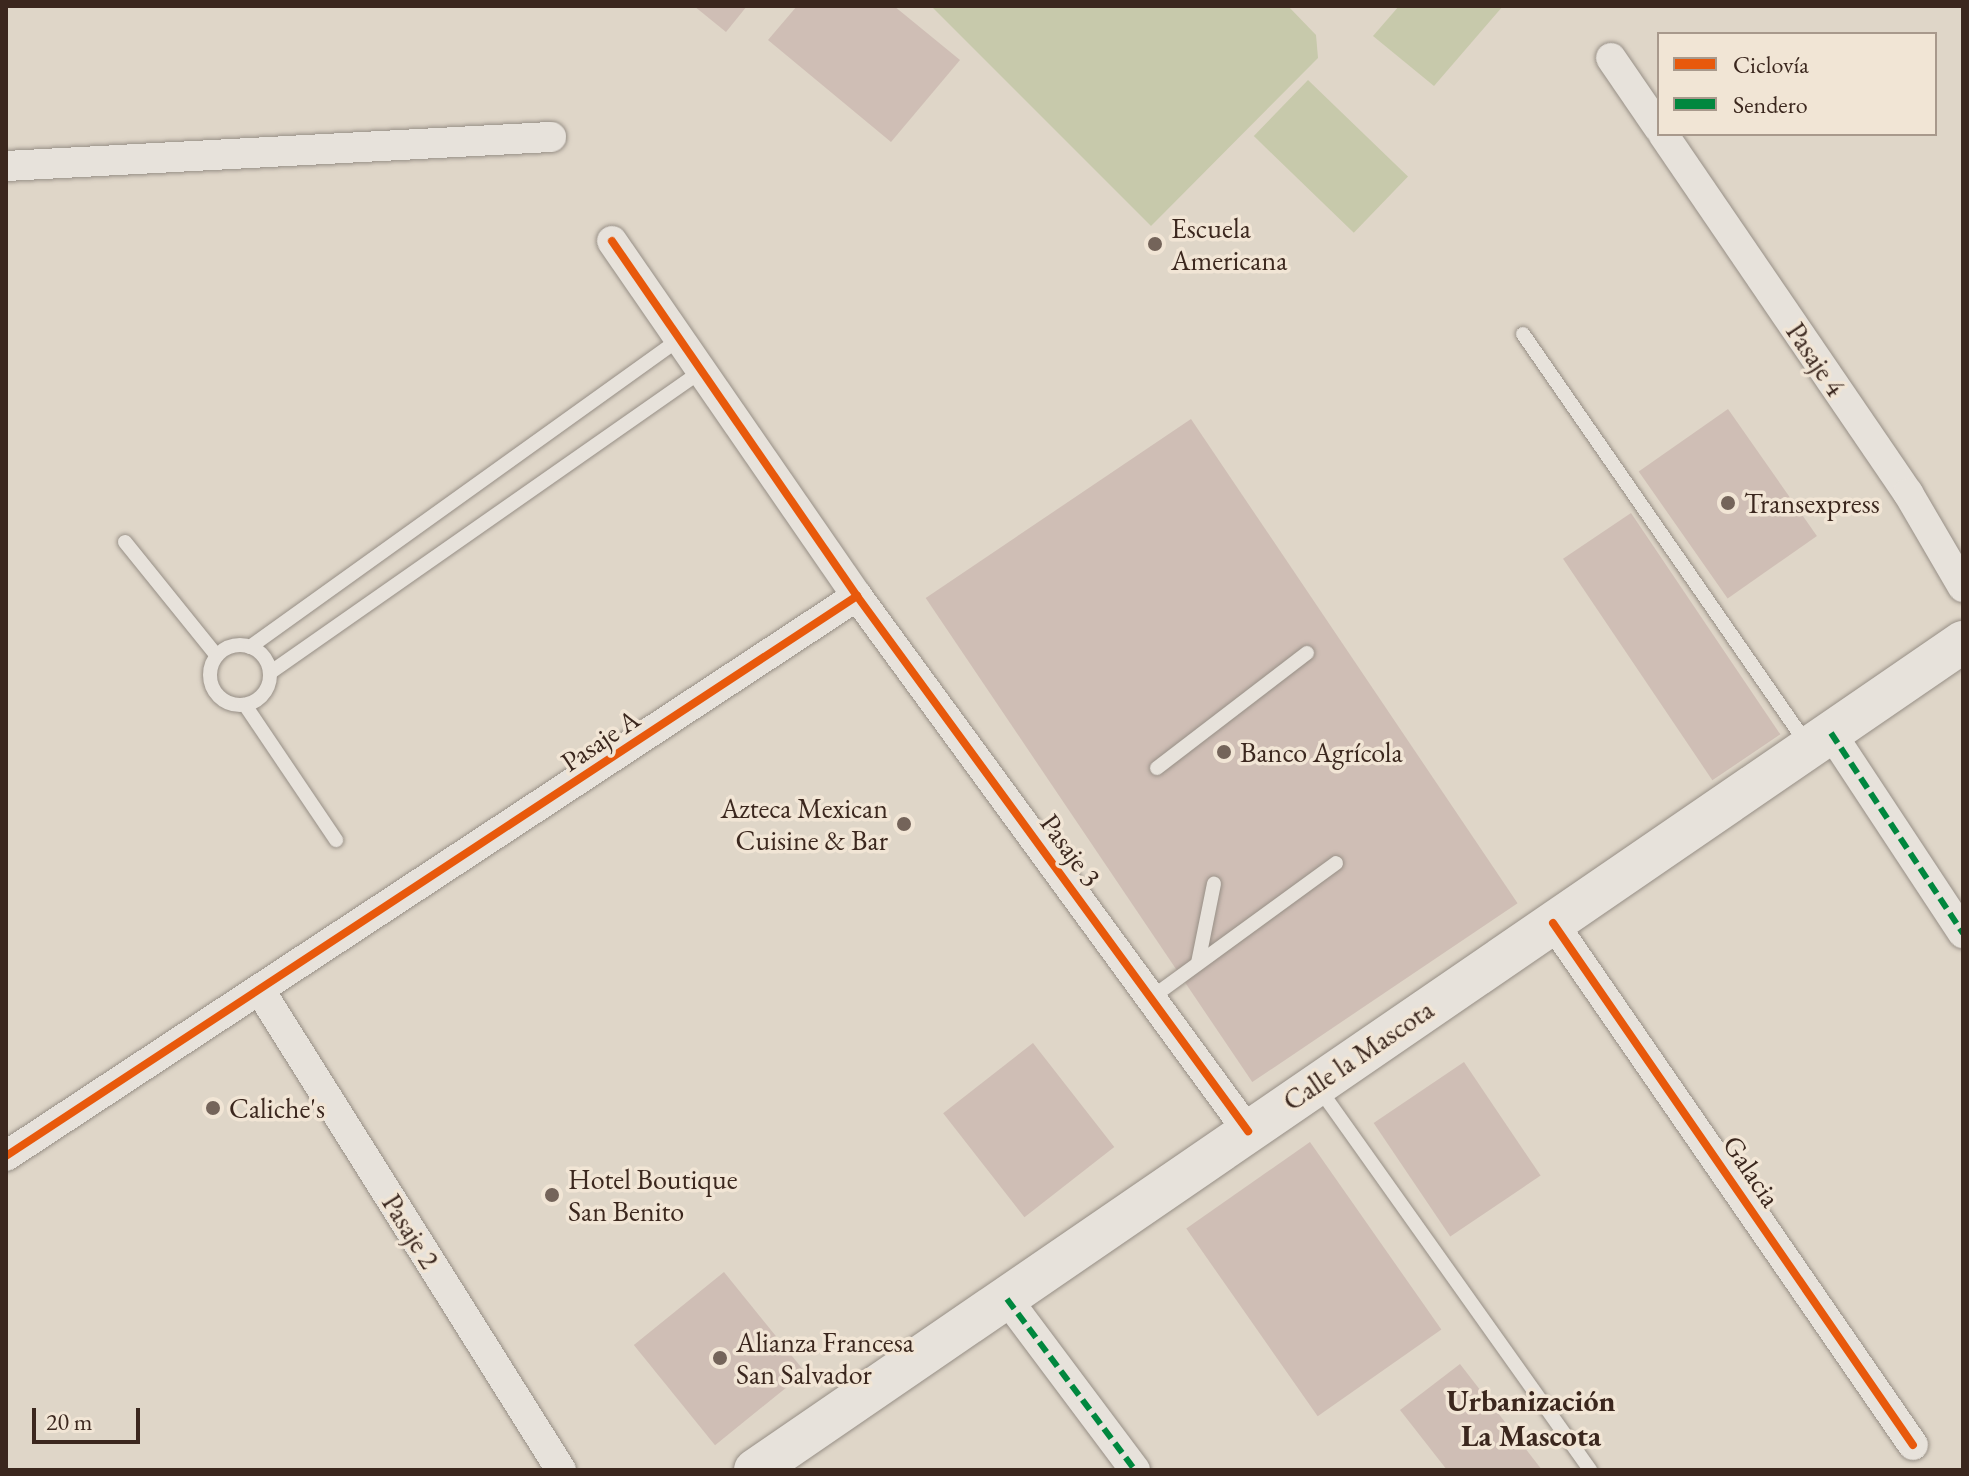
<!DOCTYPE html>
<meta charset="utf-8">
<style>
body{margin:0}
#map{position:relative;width:1969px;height:1476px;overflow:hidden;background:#dfd6c8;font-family:"EB Garamond",serif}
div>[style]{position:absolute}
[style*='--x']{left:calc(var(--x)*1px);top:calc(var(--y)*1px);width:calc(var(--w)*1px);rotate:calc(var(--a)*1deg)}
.green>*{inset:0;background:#c7c9ab;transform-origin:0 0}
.building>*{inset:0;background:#cfbeb5;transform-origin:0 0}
.roads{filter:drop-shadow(0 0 2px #978f86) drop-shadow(0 0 2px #978f86)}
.lane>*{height:14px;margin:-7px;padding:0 7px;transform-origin:7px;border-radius:7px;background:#e7e2db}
.lane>.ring{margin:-7px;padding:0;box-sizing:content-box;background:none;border:14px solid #e7e2db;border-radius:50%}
.street>*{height:30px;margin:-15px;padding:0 15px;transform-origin:15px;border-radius:15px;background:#e7e2db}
.secondary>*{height:42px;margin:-21px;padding:0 21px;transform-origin:21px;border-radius:21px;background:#e7e2db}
.quiet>*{height:6px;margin-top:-3px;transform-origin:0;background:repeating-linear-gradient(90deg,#00873e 0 12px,transparent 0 18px)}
.cycleway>*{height:8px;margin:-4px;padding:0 4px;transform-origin:4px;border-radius:4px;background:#e8590c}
.dots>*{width:22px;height:22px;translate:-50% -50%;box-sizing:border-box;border:4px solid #f1e5d5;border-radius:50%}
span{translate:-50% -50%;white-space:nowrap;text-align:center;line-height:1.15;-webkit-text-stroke:7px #f1e5d5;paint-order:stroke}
.poi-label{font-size:28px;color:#3b271e}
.left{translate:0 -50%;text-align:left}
.right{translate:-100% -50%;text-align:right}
.street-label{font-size:28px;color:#3b271e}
.neighbourhood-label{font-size:30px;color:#3b271e;font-weight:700}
.frame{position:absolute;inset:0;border:8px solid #3b271e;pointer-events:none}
.legend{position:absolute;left:1657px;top:32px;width:280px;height:104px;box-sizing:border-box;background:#f1e5d5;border:2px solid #a8998c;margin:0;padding:10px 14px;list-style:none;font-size:24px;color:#3b271e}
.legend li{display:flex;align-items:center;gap:16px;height:40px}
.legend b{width:40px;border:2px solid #a8998c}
.scale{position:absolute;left:32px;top:1408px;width:108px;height:36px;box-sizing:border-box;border:4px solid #3b271e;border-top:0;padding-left:10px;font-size:24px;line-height:28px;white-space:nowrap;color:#3b271e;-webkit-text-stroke:6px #f1e5d5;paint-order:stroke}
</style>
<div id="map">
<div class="green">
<i style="clip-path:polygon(931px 6px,1288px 6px,1316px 35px,1318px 58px,1151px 226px)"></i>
<i style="clip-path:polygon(1399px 6px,1503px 6px,1434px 86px,1373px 36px)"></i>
<i style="left:1308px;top:80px;width:139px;height:78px;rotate:44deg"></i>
</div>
<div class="building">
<i style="clip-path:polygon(694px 6px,747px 6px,726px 32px)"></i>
<i style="clip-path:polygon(797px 6px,894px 6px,960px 60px,891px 142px,768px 40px)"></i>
<i style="left:1728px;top:409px;width:155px;height:109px;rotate:55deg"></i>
<i style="left:1191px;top:419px;width:584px;height:320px;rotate:56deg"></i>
<i style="left:1631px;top:513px;width:267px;height:82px;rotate:56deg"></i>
<i style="left:1033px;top:1043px;width:132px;height:114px;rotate:52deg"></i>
<i style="left:1464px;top:1062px;width:137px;height:109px;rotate:56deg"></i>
<i style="left:1310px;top:1142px;width:229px;height:151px;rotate:55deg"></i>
<i style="left:724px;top:1272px;width:129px;height:116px;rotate:51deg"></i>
<i style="clip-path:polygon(1460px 1364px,1542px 1470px,1447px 1470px,1400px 1410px)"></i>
</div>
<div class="roads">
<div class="lane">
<i style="--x:1523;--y:334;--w:499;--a:55.3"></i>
<i style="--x:125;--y:542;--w:146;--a:51.1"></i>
<i class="ring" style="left:210px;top:645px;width:46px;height:46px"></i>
<i style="--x:250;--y:647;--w:530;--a:-35.64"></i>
<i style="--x:271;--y:672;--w:527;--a:-34.96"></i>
<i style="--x:245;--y:705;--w:163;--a:56"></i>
<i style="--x:1157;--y:768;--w:189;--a:-37.5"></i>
<i style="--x:1198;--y:963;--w:81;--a:-78.6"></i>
<i style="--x:1151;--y:998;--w:229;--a:-36.1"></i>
<i style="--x:1318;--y:1087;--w:470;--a:54.6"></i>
</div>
<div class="street">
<i style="--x:1611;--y:58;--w:85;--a:55.6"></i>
<i style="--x:1663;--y:134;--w:435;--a:55.7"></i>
<i style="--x:1908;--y:493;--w:109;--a:59.7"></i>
<i style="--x:6;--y:166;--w:546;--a:-3.05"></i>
<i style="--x:612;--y:241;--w:431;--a:55.4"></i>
<i style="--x:857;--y:596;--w:663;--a:53.84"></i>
<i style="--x:1831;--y:733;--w:240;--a:56.6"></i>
<i style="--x:1553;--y:923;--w:634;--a:55.41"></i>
<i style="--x:261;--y:992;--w:564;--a:57.89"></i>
<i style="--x:6;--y:1156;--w:1019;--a:-33.35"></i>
<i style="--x:1007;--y:1299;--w:214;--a:53.2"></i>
</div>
<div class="secondary">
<i style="--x:755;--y:1470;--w:1465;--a:-34.43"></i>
</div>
</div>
<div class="quiet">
<i style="--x:1831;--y:733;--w:240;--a:56.6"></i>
<i style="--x:1007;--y:1299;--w:214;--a:53.2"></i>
</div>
<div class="cycleway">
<i style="--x:612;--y:241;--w:431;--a:55.4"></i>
<i style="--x:857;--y:596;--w:663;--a:53.84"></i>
<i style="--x:1553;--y:923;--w:634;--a:55.41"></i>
<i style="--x:6;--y:1156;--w:1019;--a:-33.35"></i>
</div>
<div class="dots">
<i style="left:1155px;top:244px;background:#74645a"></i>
<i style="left:1728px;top:503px;background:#74645a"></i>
<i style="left:1224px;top:752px;background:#74645a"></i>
<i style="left:904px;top:824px;background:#74645a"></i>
<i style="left:213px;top:1108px;background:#74645a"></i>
<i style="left:552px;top:1195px;background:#74645a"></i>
<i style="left:720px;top:1358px;background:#74645a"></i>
</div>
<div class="poi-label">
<span class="left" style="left:1171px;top:244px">Escuela<br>Americana</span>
<span class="left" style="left:1744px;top:503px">Transexpress</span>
<span class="left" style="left:1240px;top:752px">Banco Agrícola</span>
<span class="right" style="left:888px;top:824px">Azteca Mexican<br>Cuisine &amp; Bar</span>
<span class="left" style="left:229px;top:1108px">Caliche's</span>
<span class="left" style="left:568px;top:1195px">Hotel Boutique<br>San Benito</span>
<span class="left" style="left:736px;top:1358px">Alianza Francesa<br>San Salvador</span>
</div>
<div class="street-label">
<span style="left:1816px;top:359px;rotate:56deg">Pasaje 4</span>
<span style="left:600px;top:740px;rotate:-34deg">Pasaje A</span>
<span style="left:1071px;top:850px;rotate:54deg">Pasaje 3</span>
<span style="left:1358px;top:1055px;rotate:-34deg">Calle la Mascota</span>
<span style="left:1752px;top:1171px;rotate:56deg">Galacia</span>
<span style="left:411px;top:1231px;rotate:58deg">Pasaje 2</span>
</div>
<div class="neighbourhood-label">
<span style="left:1531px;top:1418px">Urbanización<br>La Mascota</span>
</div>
<div class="frame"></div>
<ul class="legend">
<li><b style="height:10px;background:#e8590c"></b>Ciclovía</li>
<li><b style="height:10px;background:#00873e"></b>Sendero</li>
</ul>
<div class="scale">20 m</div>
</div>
